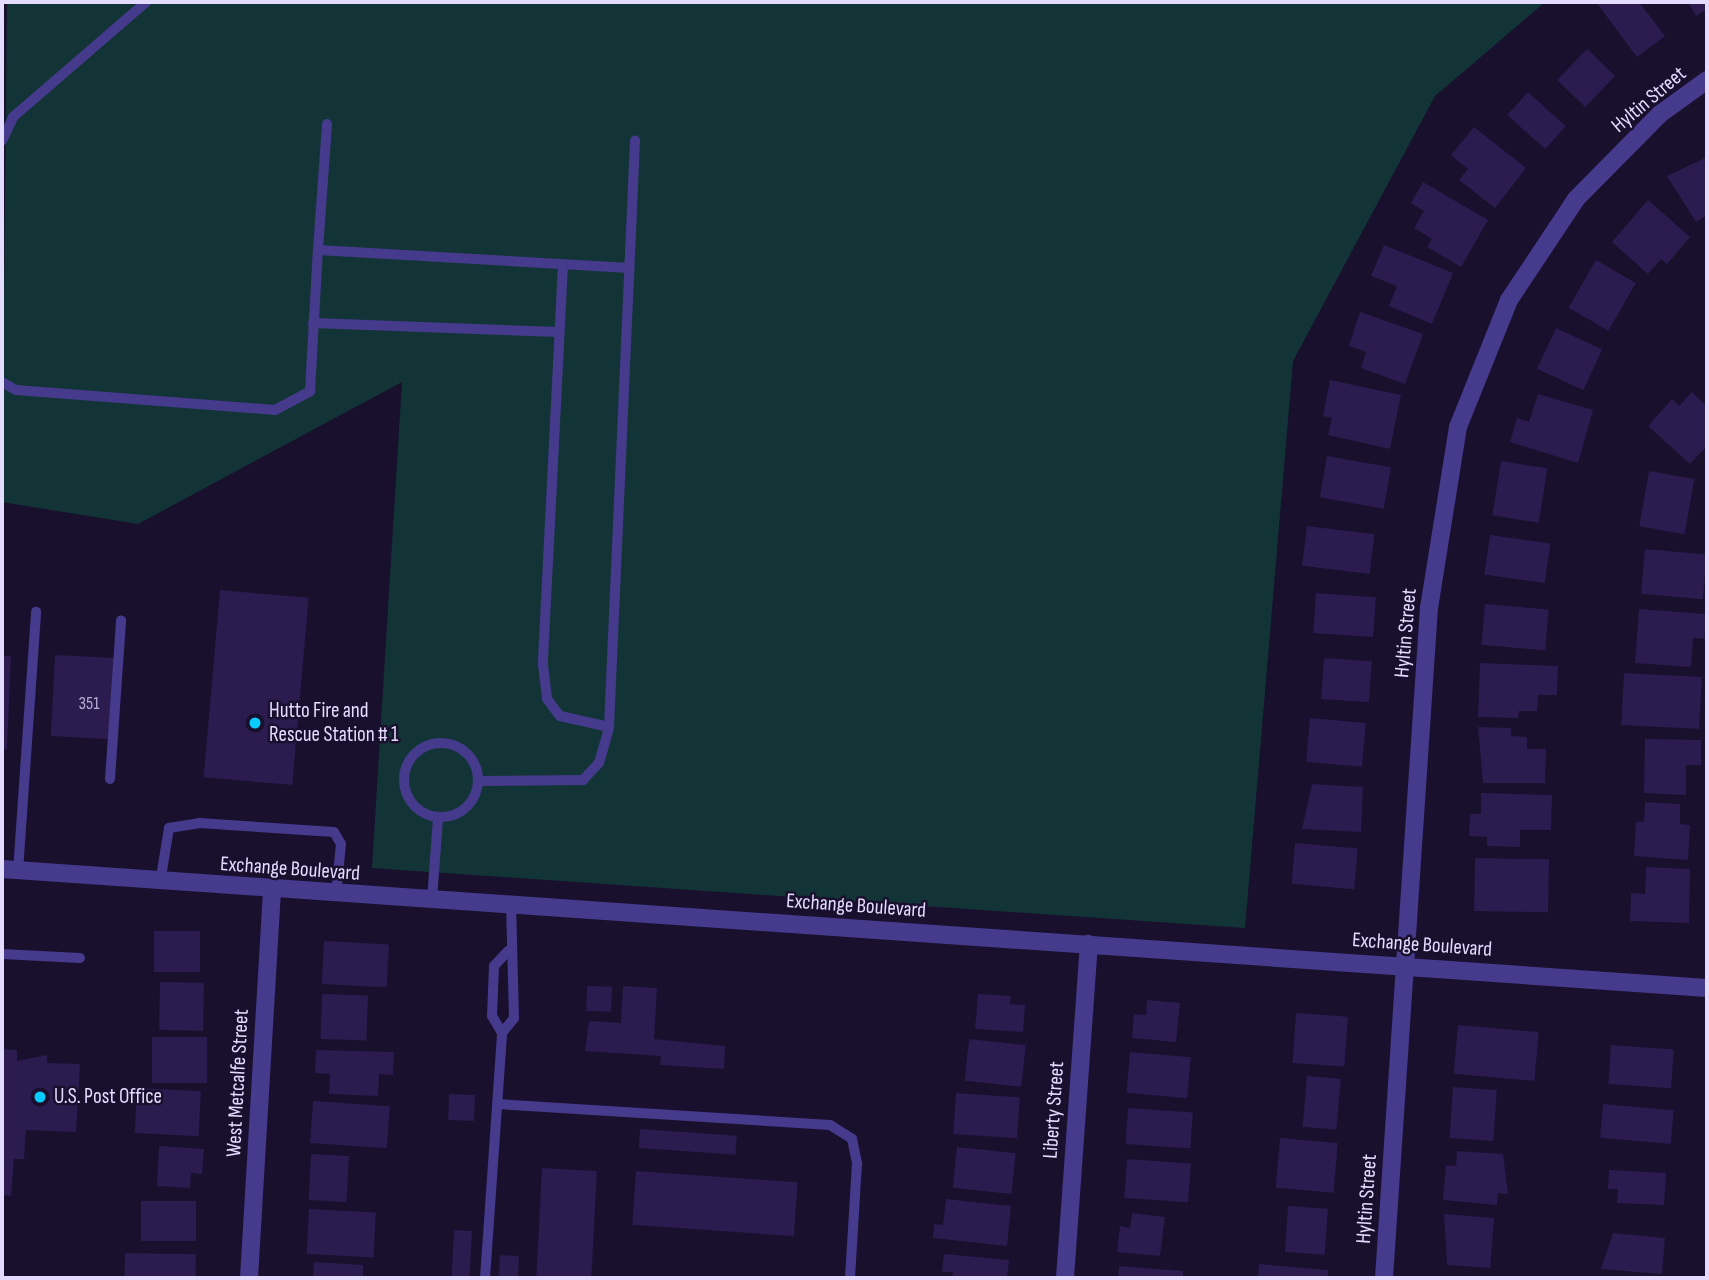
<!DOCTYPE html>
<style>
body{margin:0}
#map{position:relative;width:1709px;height:1280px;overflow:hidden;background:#18102d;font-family:"Sofia Sans Condensed",sans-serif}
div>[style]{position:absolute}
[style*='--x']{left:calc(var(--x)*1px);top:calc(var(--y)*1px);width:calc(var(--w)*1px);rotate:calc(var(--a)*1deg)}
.green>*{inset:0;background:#133437}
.building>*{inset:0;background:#2b1b4e;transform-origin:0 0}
.service>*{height:10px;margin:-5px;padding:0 5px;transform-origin:5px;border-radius:5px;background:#463a8d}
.service>.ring{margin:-5px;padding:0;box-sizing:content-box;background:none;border:10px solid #463a8d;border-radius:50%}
.minor>*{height:18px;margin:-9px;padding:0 9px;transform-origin:9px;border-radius:9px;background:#463a8d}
.tertiary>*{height:18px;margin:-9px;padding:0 9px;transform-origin:9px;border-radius:9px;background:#463a8d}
.dots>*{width:19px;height:19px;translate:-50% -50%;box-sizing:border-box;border:4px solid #18102d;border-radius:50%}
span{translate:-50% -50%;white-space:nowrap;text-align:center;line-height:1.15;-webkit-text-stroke:5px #18102d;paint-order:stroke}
.number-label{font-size:18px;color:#b6acd3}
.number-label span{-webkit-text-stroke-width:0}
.street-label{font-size:21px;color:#e4dcff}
.poi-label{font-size:21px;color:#e4dcff}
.left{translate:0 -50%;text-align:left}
.frame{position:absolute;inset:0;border:4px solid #e4dcff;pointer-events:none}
</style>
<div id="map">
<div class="green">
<i style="clip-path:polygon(7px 2px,1545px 2px,1435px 96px,1293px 361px,1245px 928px,372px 868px,402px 382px,138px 524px,2px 502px)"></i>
</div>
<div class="building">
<i style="clip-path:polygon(1596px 2px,1639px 2px,1665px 36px,1637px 57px)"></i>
<i style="clip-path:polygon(1688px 2px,1707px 2px,1707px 9px,1696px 16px)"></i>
<i style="left:1587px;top:49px;width:39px;height:43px;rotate:44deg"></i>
<i style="left:1528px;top:92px;width:51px;height:31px;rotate:42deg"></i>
<i style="clip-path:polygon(1474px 127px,1526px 168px,1495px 208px,1459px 180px,1468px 169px,1451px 155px)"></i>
<i style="clip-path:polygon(1707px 157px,1707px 215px,1696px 222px,1667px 176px)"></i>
<i style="clip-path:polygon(1423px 182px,1488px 220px,1461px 267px,1427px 247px,1432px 239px,1414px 228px,1424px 211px,1411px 203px)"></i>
<i style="clip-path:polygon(1648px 200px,1690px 237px,1667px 264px,1661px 259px,1648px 274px,1612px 242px)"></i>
<i style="clip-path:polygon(1384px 245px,1453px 273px,1432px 324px,1389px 306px,1397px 286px,1371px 276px)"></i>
<i style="left:1596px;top:260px;width:46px;height:55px;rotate:30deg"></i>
<i style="clip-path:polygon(1360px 312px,1423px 334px,1405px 384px,1361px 368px,1366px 352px,1349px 346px)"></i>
<i style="left:1556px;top:328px;width:51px;height:45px;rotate:25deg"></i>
<i style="clip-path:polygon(1330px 380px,1401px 395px,1390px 449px,1328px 435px,1332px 418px,1323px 416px)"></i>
<i style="clip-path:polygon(1692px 392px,1707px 406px,1707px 446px,1690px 464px,1648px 426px,1672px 399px,1679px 406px)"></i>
<i style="clip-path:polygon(1538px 394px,1593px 410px,1578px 463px,1510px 442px,1517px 418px,1529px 422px)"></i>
<i style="left:1327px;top:456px;width:65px;height:42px;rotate:10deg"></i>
<i style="left:1501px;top:461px;width:47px;height:55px;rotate:9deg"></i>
<i style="left:1649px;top:471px;width:46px;height:56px;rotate:10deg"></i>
<i style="left:1307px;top:526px;width:68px;height:40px;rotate:7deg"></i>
<i style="left:1490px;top:535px;width:61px;height:40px;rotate:8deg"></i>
<i style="left:1645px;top:549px;width:62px;height:45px;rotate:5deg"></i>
<i style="left:220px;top:590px;width:89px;height:188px;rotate:5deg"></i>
<i style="left:1316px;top:593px;width:60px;height:40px;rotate:4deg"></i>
<i style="left:1485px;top:604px;width:64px;height:41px;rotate:5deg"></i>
<i style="clip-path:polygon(1639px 609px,1707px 614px,1707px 639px,1693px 638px,1691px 667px,1635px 663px)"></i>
<i style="left:55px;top:655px;width:59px;height:81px;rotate:3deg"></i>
<i style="clip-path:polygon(2px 656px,11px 656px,7px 749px,2px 749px)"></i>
<i style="left:1324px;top:658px;width:48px;height:41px;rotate:4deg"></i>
<i style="clip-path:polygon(1480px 663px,1558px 666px,1557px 695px,1538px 695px,1537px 711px,1519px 711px,1518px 718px,1478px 717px)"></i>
<i style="left:1624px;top:673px;width:78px;height:52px;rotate:3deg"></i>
<i style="left:1310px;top:718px;width:56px;height:44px;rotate:5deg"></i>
<i style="clip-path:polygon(1478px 727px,1511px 728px,1511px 736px,1527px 737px,1527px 749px,1546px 749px,1545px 783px,1483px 783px)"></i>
<i style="clip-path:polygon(1645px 739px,1701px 740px,1701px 765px,1686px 765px,1686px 795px,1644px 793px)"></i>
<i style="clip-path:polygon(1312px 784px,1363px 787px,1361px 832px,1302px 829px)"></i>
<i style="clip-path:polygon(1481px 793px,1552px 795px,1551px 830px,1520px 830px,1520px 847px,1487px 846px,1487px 837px,1469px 836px,1470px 814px,1481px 814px)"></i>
<i style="clip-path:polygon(1645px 802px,1680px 804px,1680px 824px,1690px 825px,1688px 860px,1634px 856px,1636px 822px,1644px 822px)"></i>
<i style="left:1295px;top:843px;width:63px;height:41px;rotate:5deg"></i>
<i style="left:1475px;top:858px;width:74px;height:53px;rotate:1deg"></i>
<i style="clip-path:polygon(1646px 867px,1690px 869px,1689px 923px,1630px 921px,1631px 893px,1645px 894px)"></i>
<i style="left:154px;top:931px;width:46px;height:41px"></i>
<i style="left:324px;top:941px;width:65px;height:43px;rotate:3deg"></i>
<i style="left:160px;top:982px;width:44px;height:48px;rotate:1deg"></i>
<i style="left:587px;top:986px;width:25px;height:25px;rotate:2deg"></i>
<i style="clip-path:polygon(623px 986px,657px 988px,654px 1039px,725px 1046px,724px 1069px,660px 1065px,661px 1056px,585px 1051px,589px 1021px,621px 1023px)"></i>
<i style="left:322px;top:994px;width:46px;height:45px;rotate:2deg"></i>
<i style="clip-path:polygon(978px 994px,1011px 996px,1010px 1004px,1025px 1005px,1023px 1032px,975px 1029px)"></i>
<i style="clip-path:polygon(1147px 1000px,1180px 1003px,1176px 1042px,1132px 1038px,1134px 1014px,1146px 1015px)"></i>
<i style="left:1296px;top:1013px;width:52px;height:50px;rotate:4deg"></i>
<i style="left:1458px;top:1025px;width:81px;height:49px;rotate:5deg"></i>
<i style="left:152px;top:1037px;width:55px;height:46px"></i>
<i style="left:969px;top:1039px;width:57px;height:42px;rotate:6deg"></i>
<i style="left:1611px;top:1045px;width:63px;height:39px;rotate:4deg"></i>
<i style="clip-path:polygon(2px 1049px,17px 1050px,17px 1061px,47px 1055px,47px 1063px,80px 1064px,76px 1132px,26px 1130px,24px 1159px,14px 1159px,11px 1196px,2px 1195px)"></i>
<i style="clip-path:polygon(316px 1050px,394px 1052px,393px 1075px,379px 1074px,378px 1096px,329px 1094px,330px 1074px,315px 1073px)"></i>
<i style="left:1130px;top:1052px;width:61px;height:41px;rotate:5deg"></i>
<i style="left:1307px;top:1076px;width:34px;height:51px;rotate:5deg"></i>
<i style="left:1453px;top:1087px;width:44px;height:51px;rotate:4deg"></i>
<i style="left:137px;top:1088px;width:64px;height:45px;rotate:3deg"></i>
<i style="left:956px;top:1093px;width:64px;height:41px;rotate:4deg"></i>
<i style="left:449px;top:1094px;width:26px;height:26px;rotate:2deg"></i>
<i style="left:313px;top:1101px;width:77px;height:42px;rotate:4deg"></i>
<i style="left:1603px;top:1104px;width:71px;height:34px;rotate:5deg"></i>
<i style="left:1128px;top:1108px;width:65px;height:36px;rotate:4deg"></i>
<i style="left:640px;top:1129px;width:97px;height:19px;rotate:4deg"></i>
<i style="left:1280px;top:1138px;width:58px;height:50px;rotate:5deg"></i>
<i style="clip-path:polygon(159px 1146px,204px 1149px,202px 1174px,191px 1173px,190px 1188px,157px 1186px)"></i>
<i style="left:957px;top:1147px;width:59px;height:41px;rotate:6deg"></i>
<i style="clip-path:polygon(1457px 1151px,1503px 1154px,1508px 1194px,1498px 1193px,1497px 1205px,1443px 1200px,1446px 1165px,1456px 1166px)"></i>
<i style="left:311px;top:1154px;width:38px;height:46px;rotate:3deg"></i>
<i style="left:1127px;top:1159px;width:64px;height:39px;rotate:4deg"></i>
<i style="left:542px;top:1168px;width:55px;height:110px;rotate:3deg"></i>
<i style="clip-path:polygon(1609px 1170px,1666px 1173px,1664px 1205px,1617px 1203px,1618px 1189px,1608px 1189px)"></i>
<i style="left:636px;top:1171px;width:162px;height:54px;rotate:4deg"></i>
<i style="clip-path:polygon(946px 1199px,1011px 1206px,1007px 1246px,933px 1238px,934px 1224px,943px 1225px)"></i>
<i style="left:141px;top:1201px;width:55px;height:40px"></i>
<i style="left:1288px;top:1206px;width:40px;height:46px;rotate:4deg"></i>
<i style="left:309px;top:1209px;width:67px;height:45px;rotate:3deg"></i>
<i style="clip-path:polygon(1132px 1213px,1165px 1217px,1160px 1256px,1117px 1252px,1120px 1226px,1130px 1228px)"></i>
<i style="clip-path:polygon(1444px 1214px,1494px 1218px,1490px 1268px,1447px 1265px)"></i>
<i style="left:454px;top:1230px;width:18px;height:48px;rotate:3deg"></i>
<i style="clip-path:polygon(1613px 1233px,1665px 1238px,1662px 1274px,1601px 1269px)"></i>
<i style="left:125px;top:1253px;width:71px;height:25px;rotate:1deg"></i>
<i style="clip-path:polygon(944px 1254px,1009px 1260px,1007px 1278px,952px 1278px,953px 1272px,942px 1272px)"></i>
<i style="left:500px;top:1255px;width:19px;height:23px;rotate:3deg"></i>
<i style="clip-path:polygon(314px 1262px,363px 1265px,363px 1278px,313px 1278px)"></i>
<i style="clip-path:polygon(1259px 1264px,1328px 1270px,1328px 1278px,1258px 1278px)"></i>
<i style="clip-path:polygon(1119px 1266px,1183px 1271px,1183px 1278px,1118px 1278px)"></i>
</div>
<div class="service">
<i style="--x:327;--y:124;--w:126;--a:94.1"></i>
<i style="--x:318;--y:250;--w:312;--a:3.3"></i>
<i style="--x:2;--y:141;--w:26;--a:-65"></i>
<i style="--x:13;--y:117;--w:176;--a:-40.8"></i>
<i style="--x:563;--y:265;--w:400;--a:92.9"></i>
<i style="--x:543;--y:665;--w:34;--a:83"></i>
<i style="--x:547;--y:699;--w:21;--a:53"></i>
<i style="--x:560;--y:716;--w:50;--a:12.7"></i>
<i style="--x:313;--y:323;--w:246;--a:2.1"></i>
<i style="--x:2;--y:382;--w:16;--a:30"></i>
<i style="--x:16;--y:390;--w:260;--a:4.4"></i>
<i style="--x:275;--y:410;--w:40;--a:-28"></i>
<i style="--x:310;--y:391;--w:141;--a:-86.8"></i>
<i class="ring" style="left:404px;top:743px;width:64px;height:64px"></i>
<i style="--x:110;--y:779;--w:159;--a:-86"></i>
<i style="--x:479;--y:781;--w:104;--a:-0.6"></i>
<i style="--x:583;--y:780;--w:23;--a:-47"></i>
<i style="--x:599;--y:763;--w:37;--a:-74"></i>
<i style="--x:609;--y:727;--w:587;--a:-87.46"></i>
<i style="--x:18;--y:871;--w:260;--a:-86"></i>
<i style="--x:160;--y:883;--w:56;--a:-80.7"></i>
<i style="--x:169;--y:828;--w:30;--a:-9"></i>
<i style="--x:199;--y:823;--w:135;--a:3.8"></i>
<i style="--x:334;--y:832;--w:14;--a:60"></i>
<i style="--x:341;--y:844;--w:50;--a:95.7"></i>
<i style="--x:432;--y:900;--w:82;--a:-85.8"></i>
<i style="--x:2;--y:954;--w:78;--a:2.9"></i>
<i style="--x:502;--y:1033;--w:19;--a:-51"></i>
<i style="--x:514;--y:1018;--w:112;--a:-91.5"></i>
<i style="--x:497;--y:1104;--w:334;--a:3.6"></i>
<i style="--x:830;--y:1125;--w:26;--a:32"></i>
<i style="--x:852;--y:1139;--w:25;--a:78"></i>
<i style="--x:857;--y:1163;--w:115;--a:93.5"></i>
<i style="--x:485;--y:1278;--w:246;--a:-86"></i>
<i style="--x:502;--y:1033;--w:20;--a:-120"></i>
<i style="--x:492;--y:1016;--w:50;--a:-87.7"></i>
<i style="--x:494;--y:966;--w:21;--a:-47"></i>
</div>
<div class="minor">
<i style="--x:249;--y:1278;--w:389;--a:-86.6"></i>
<i style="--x:1065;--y:1278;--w:335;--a:-85.9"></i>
<i style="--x:1384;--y:1278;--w:672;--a:-86.16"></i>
<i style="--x:1429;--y:608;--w:183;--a:-80.9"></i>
<i style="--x:1458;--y:427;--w:137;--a:-68.1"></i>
<i style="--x:1509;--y:300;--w:121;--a:-56.4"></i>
<i style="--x:1576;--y:199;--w:120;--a:-45.3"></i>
<i style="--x:1660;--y:114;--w:58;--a:-35.9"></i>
</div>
<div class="tertiary">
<i style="--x:2;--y:869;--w:1709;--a:3.99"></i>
</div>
<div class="dots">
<i style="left:255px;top:723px;background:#08ccff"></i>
<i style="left:40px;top:1097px;background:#08ccff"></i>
</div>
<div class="number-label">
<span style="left:89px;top:704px">351</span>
</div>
<div class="street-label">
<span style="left:1649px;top:100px;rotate:-40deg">Hyltin Street</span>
<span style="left:1406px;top:633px;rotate:-85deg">Hyltin Street</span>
<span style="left:290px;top:869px;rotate:4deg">Exchange Boulevard</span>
<span style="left:856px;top:906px;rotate:4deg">Exchange Boulevard</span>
<span style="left:1422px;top:945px;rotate:4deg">Exchange Boulevard</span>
<span style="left:238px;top:1083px;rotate:-87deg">West Metcalfe Street</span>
<span style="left:1054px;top:1110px;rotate:-86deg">Liberty Street</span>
<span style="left:1367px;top:1199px;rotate:-86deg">Hyltin Street</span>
</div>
<div class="poi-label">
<span class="left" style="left:269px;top:723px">Hutto Fire and<br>Rescue Station # 1</span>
<span class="left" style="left:54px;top:1097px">U.S. Post Office</span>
</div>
<div class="frame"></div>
</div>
